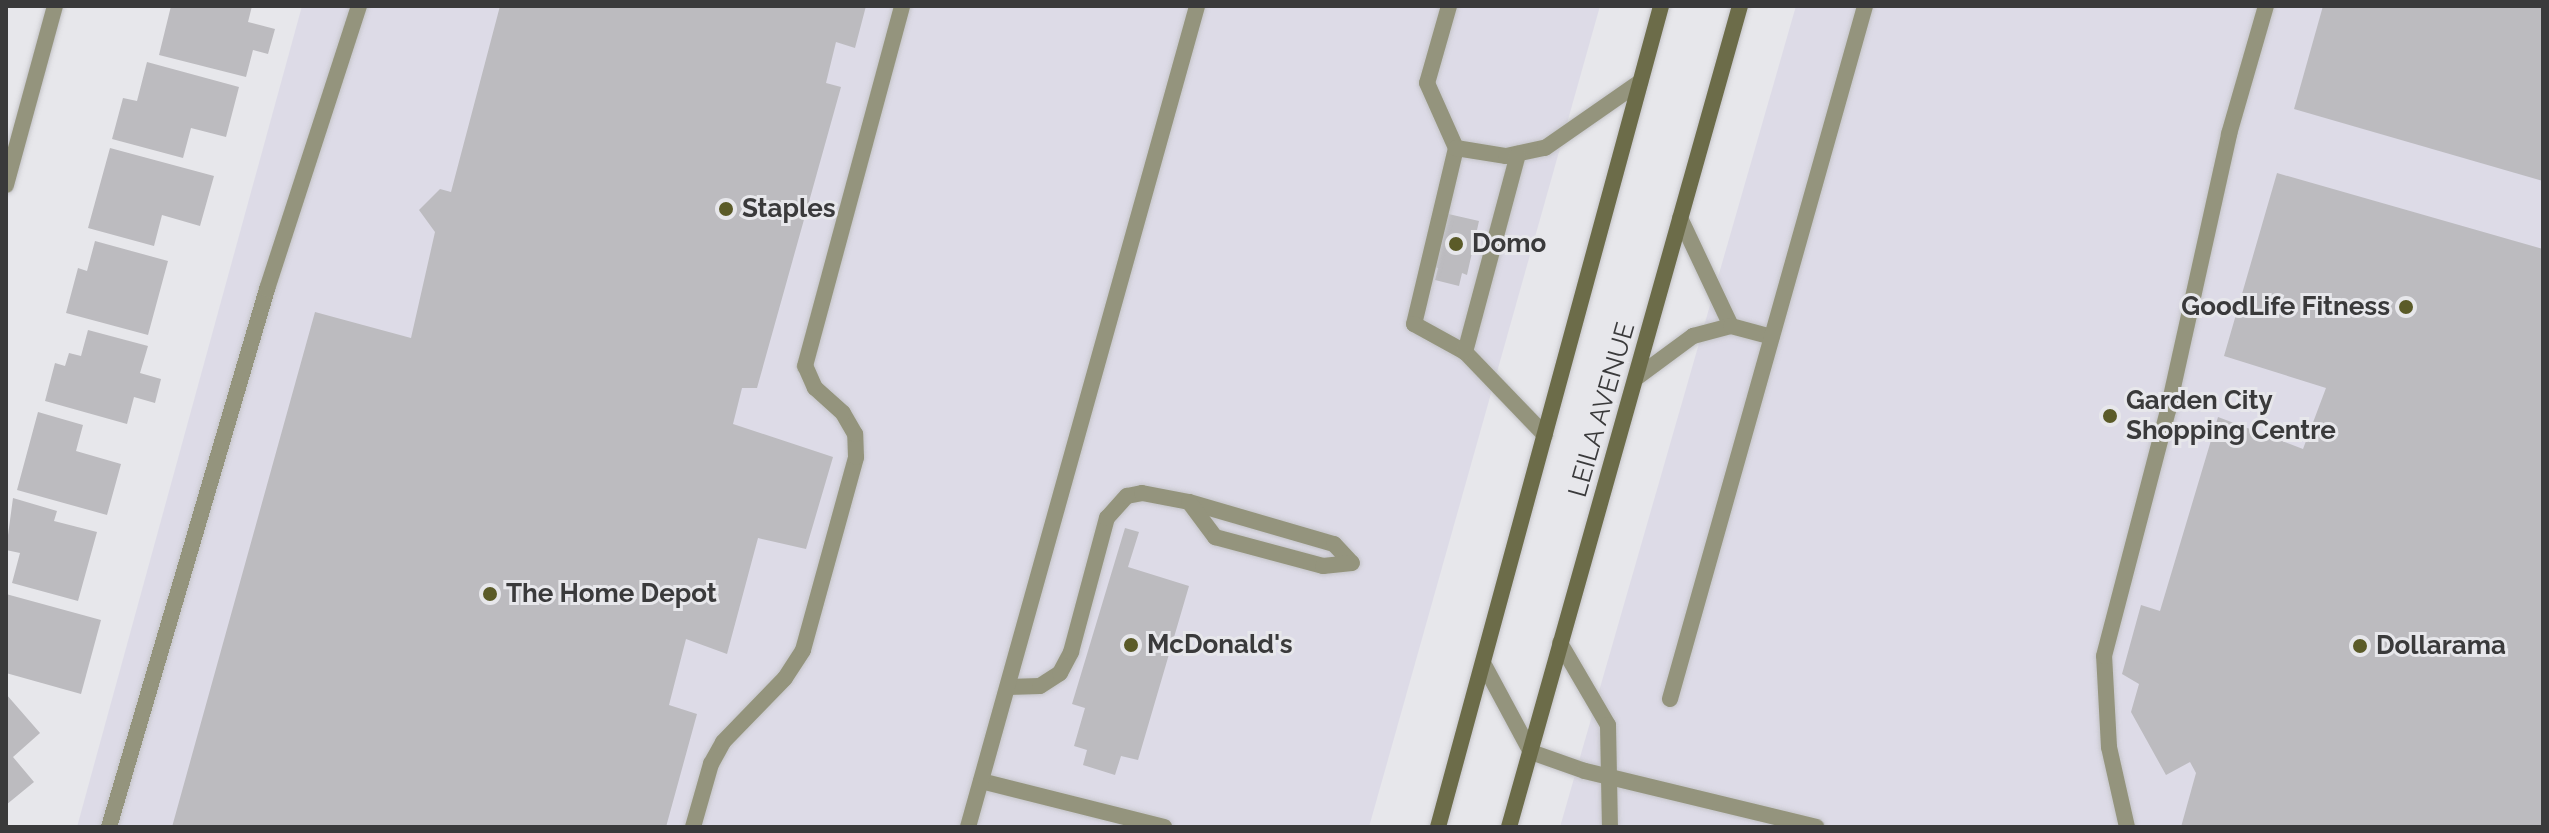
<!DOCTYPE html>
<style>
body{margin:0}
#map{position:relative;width:2549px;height:833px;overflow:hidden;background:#e7e7eb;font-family:Raleway,sans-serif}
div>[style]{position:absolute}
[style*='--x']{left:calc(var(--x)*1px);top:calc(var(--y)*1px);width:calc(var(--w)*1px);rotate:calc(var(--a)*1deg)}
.built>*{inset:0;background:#dddbe7}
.building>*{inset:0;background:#bcbbbf}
.roads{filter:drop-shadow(0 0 2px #c4c4c8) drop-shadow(0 0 2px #c4c4c8)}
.service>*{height:16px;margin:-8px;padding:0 8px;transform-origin:8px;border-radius:8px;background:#94947d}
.minor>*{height:16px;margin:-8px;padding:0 8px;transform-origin:8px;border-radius:8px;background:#94947d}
.secondary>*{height:16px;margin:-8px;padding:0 8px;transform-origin:8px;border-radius:8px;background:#6c6c49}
.dots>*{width:22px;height:22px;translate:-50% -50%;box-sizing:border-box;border:4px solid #e7e7eb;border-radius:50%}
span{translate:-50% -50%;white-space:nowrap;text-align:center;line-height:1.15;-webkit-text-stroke:6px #e7e7eb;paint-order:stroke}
.poi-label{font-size:26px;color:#3a3a3b;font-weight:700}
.left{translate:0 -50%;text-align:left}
.right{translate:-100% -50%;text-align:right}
.street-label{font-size:26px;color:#3a3a3b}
.frame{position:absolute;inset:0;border:8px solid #3a3a3b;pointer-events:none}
</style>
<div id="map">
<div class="built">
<i style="clip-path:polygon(302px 6px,1600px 6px,1369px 827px,77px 827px)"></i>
<i style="clip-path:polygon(1796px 6px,2543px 6px,2543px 827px,1560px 827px)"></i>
</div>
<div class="building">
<i style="clip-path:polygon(171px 6px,252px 6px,248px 22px,275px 29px,268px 54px,253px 50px,246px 77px,159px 55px)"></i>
<i style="clip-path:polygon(500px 6px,866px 6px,855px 48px,836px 42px,826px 83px,841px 87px,757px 388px,742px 388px,733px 424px,833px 457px,806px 549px,758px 538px,727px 654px,686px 639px,669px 705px,697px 714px,666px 827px,172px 827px,315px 312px,411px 338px,435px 232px,419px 210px,440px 189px,451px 192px)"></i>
<i style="clip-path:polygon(2323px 6px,2543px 6px,2543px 181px,2294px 109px)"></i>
<i style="clip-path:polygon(147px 62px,239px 87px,226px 137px,191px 128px,183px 158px,112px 139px,123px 98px,137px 101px)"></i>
<i style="clip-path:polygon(110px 148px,214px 176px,200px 226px,162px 215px,154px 246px,88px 228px)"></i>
<i style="clip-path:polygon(2277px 173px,2543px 249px,2543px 827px,2181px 827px,2196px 773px,2190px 762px,2166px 775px,2131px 712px,2139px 684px,2122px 674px,2141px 605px,2160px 611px,2218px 417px,2303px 449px,2326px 388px,2224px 356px)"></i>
<i style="clip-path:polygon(1444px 213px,1479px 221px,1467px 275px,1462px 273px,1459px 286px,1435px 280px,1438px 268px,1432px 266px)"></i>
<i style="clip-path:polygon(95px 241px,168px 261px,148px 335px,66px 313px,78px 268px,87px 271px)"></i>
<i style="clip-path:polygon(88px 330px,148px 346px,140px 373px,161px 379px,155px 403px,134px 397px,127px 424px,45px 401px,55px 363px,65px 366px,69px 353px,81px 356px)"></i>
<i style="clip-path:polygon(38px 412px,83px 425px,76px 451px,121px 464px,107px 515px,17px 490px)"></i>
<i style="clip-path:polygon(13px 498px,57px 511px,54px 521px,97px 532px,78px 601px,12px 583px,20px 553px,6px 550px)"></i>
<i style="clip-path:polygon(1125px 528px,1139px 532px,1128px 567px,1189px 586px,1138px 760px,1121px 756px,1115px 775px,1083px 765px,1087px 750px,1074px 746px,1085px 708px,1072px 704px)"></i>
<i style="clip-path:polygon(6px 594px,101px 620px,81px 694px,6px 673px)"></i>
<i style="clip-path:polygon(6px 694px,40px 733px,13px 757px,34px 782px,6px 805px)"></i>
</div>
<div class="roads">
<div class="service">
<i style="--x:1449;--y:6;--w:80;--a:105.9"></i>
<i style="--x:1427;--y:83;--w:71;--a:66"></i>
<i style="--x:1456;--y:148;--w:181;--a:103.4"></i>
<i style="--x:1414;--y:324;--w:58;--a:28.8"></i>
<i style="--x:1465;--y:352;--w:115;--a:46.1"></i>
<i style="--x:1456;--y:148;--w:51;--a:9.1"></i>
<i style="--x:1506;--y:156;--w:40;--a:-12"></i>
<i style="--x:1545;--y:148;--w:116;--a:-34.8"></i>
<i style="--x:1680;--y:218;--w:119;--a:64.7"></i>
<i style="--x:1465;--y:352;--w:205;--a:-75"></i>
<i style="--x:1636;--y:378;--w:71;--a:-36.4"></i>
<i style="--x:1693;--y:336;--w:39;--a:-15"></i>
<i style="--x:1731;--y:326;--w:42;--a:15"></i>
<i style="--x:1189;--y:502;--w:151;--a:16.2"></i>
<i style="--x:1334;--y:544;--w:26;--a:47"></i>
<i style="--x:1560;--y:643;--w:95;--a:59.7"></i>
<i style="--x:1608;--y:725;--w:102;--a:88.9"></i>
<i style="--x:1483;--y:663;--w:101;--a:61.7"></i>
<i style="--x:1531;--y:752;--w:57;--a:19.4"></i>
<i style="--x:1585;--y:771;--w:238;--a:13.6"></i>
<i style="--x:1008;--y:687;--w:32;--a:-2"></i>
<i style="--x:1040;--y:686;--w:24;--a:-33"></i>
<i style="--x:1060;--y:673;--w:24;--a:-62"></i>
<i style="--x:1071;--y:652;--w:139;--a:-75"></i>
<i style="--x:1107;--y:518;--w:30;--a:-48"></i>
<i style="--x:1127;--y:496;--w:15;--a:-11"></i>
<i style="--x:1142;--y:493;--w:48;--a:10.8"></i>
<i style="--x:1189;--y:502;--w:44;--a:53.4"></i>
<i style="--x:1215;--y:537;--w:112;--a:15"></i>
<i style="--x:1323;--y:566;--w:29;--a:-6"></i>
<i style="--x:1670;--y:699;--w:720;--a:-74.28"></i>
<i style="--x:981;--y:781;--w:189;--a:14.1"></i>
<i style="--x:109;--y:827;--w:561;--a:-73.63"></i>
<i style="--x:267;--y:289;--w:298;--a:-72"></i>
<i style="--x:693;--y:827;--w:66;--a:-74.1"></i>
<i style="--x:711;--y:764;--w:25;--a:-61"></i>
<i style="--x:723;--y:742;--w:89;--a:-45.9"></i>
<i style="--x:785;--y:678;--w:33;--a:-57"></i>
<i style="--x:803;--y:650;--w:200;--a:-74.6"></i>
<i style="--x:856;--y:457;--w:23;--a:-92"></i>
<i style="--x:855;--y:434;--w:24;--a:-120"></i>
<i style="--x:843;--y:413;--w:38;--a:-138"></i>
<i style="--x:815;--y:388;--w:24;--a:-114"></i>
<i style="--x:805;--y:366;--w:373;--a:-74.9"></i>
<i style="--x:968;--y:827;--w:852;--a:-74.41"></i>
<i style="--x:2127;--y:827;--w:82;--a:-102.7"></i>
<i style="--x:2109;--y:747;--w:91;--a:-93.1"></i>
<i style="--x:2104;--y:656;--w:254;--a:-75.4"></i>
<i style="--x:2168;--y:410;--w:283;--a:-77.5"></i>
<i style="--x:2229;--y:134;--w:133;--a:-73.9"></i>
</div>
<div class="minor">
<i style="--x:6;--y:185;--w:186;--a:-74.7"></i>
</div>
<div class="secondary">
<i style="--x:1438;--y:827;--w:851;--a:-74.8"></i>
<i style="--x:1509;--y:827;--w:853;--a:-74.29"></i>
</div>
</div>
<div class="dots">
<i style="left:726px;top:209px;background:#5b5b28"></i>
<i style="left:1456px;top:244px;background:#5b5b28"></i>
<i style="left:2406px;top:307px;background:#5b5b28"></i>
<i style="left:2110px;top:416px;background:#5b5b28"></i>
<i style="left:490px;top:594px;background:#5b5b28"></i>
<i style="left:1131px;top:645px;background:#5b5b28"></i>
<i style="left:2360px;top:646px;background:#5b5b28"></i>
</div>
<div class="poi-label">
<span class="left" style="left:742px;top:209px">Staples</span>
<span class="left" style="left:1472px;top:244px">Domo</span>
<span class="right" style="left:2390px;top:307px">GoodLife Fitness</span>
<span class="left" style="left:2126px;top:416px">Garden City<br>Shopping Centre</span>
<span class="left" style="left:506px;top:594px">The Home Depot</span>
<span class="left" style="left:1147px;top:645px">McDonald's</span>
<span class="left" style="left:2376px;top:646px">Dollarama</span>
</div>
<div class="street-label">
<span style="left:1602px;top:410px;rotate:-74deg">LEILA AVENUE</span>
</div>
<div class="frame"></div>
</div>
